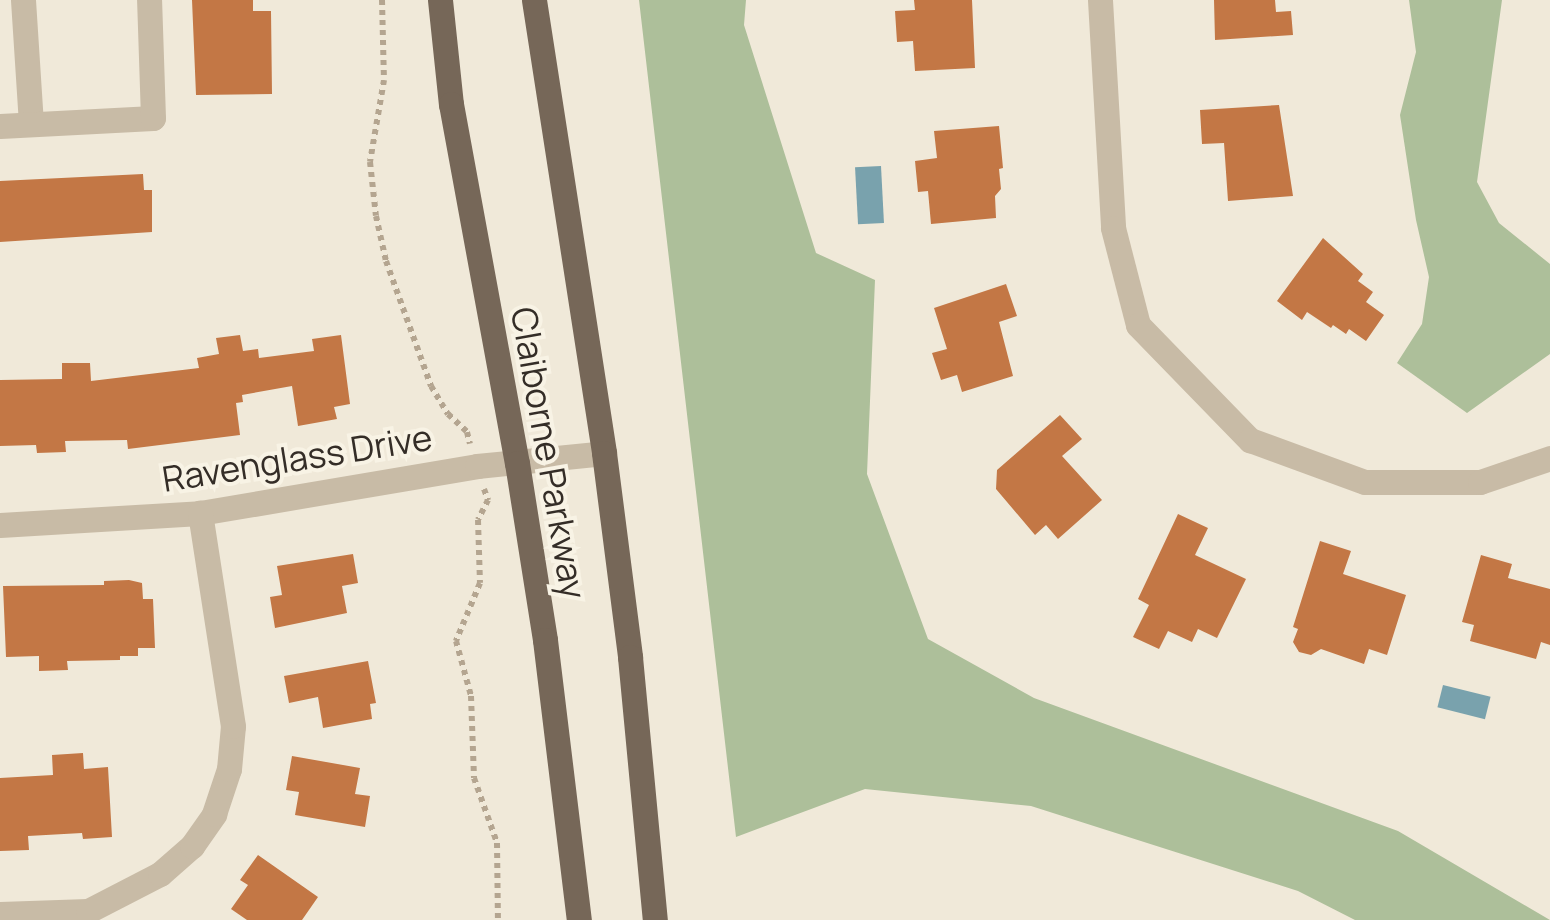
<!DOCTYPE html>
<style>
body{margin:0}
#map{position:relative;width:1550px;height:920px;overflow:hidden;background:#f0e9d9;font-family:Manrope,sans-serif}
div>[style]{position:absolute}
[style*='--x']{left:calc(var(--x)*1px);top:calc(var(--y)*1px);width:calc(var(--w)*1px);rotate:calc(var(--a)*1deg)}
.green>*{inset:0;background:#adbf9a}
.water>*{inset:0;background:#79a2ad;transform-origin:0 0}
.building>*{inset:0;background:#c37745}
.path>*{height:6px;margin-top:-3px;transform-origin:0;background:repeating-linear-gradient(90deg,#b4a590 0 5px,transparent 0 10px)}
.minor>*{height:25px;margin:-12.5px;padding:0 12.5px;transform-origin:12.5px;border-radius:12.5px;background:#c8bba6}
.major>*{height:25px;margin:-12.5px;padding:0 12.5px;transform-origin:12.5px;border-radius:12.5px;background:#766758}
span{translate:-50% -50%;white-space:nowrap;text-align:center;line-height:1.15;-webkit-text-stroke:8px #f8f3e5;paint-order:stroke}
.street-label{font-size:35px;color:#342d27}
</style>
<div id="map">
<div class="green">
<i style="clip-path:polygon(639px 0,746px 0,744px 25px,816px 253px,875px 280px,867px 474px,928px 639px,1034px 698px,1398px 831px,1550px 920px,1355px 920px,1298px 891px,1031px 806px,865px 789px,736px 837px)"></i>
<i style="clip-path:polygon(1409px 0,1502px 0,1477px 182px,1499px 223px,1550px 264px,1550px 354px,1467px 413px,1397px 363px,1422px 324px,1429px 277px,1416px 220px,1400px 115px,1416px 52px)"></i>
</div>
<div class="water">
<i style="left:881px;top:166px;width:57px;height:26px;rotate:87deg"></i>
<i style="left:1443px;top:685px;width:49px;height:23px;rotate:14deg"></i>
</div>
<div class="building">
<i style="clip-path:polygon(192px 0,253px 0,253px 11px,271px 11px,272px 94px,196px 95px)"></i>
<i style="clip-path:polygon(914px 0,972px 0,975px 68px,915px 71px,913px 41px,897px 42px,895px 11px,915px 10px)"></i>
<i style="clip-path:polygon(1214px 0,1275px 0,1276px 12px,1291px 11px,1293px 35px,1215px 40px)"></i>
<i style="clip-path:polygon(1279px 105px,1293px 196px,1228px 201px,1224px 143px,1202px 144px,1200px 110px)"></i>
<i style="clip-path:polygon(999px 126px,1003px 168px,999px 169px,1001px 189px,995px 196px,996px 218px,931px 224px,928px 191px,918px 192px,915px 161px,937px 158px,934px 131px)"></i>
<i style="clip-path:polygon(143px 174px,144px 190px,152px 190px,152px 232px,0 242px,0 181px)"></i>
<i style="clip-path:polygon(1323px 238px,1363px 274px,1358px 281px,1373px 292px,1366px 302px,1384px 315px,1366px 341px,1349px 329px,1346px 334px,1333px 325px,1331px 328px,1307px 312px,1302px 320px,1277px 301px)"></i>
<i style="clip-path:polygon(1006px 284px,1017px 316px,999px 322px,1013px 376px,962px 392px,957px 375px,941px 380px,932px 353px,947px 349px,934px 308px)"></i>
<i style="clip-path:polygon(240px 335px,243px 351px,258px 349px,259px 358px,314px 351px,312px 339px,341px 335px,350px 404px,334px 407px,337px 419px,298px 426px,292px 386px,242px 395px,243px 402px,236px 403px,240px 435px,128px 449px,127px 440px,65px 441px,66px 452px,37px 453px,36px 445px,0 446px,0 380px,62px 379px,62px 363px,90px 363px,91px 381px,199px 368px,197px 358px,219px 354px,216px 338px)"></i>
<i style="clip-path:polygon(1060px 415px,1082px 439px,1062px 456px,1102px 500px,1058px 539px,1046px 525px,1035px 535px,996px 489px,997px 470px)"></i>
<i style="clip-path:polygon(1178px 514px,1208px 528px,1195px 555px,1246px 579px,1217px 638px,1198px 629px,1192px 642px,1168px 631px,1159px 649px,1133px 637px,1149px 605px,1138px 599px)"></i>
<i style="clip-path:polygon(1320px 541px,1351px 551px,1343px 574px,1406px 595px,1387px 655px,1369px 649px,1364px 664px,1321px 649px,1311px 655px,1299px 652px,1293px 642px,1298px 629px,1293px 627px)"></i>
<i style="clip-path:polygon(353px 554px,358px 583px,342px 586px,347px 613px,275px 628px,270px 597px,282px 595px,277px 566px)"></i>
<i style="clip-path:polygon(1481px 555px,1512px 564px,1508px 578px,1550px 589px,1550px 645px,1541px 642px,1536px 659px,1470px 641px,1474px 625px,1462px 622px)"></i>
<i style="clip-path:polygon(129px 580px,142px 583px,143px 599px,153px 599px,155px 648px,138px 648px,138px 656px,120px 656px,120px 660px,67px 661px,68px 670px,39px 671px,39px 656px,6px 657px,3px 586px,104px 585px,104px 581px)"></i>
<i style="clip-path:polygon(368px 661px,376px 703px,370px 704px,372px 719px,323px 728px,318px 697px,289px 703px,284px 676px)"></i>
<i style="clip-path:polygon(83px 753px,84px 769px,108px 767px,112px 837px,83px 839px,82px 833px,28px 836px,29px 850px,0 851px,0 778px,53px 775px,52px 755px)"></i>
<i style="clip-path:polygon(292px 756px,360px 768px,355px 794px,370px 796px,365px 827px,295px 815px,299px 792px,286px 790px)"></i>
<i style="clip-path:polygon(258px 855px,318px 897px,302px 920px,247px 920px,231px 909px,248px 885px,240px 880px)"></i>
</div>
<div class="path">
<i style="--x:382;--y:0;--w:80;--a:88.6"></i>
<i style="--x:384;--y:80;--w:83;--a:99.7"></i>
<i style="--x:370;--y:162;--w:54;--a:83.7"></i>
<i style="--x:376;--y:216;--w:46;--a:77.5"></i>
<i style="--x:386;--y:261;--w:133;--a:70.2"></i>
<i style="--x:431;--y:386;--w:33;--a:59"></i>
<i style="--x:448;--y:414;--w:26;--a:43"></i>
<i style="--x:467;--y:432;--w:12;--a:76"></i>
<i style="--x:484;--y:489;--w:12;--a:70"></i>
<i style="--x:488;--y:500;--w:22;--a:117"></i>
<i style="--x:478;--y:520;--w:63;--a:88.2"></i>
<i style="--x:480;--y:583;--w:63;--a:112.5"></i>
<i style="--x:456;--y:641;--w:57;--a:74.7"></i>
<i style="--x:471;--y:696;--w:82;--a:87.9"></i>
<i style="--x:474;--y:778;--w:69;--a:70.5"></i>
<i style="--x:497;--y:843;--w:77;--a:89.3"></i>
</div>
<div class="minor">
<i style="--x:23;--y:0;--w:124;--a:86.3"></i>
<i style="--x:1100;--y:0;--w:228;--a:86.7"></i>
<i style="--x:1113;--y:228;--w:100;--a:75.5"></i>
<i style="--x:1138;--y:325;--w:161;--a:45.8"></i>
<i style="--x:1250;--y:440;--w:122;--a:20.1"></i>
<i style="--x:1365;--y:482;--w:115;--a:0"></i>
<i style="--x:1480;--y:482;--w:74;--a:-18.9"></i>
<i style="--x:0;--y:126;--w:153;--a:-3"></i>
<i style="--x:153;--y:118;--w:118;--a:-91.9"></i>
<i style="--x:0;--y:525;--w:200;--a:-3.4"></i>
<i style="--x:200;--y:513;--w:281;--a:-9.6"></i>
<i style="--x:477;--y:466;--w:128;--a:-5.8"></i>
<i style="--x:0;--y:914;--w:88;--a:-2"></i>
<i style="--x:88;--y:911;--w:81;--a:-27.2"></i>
<i style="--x:160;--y:874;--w:43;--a:-41.2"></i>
<i style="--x:192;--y:846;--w:39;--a:-55"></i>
<i style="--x:214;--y:814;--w:47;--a:-71.6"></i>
<i style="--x:229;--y:769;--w:43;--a:-84.7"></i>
<i style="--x:233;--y:726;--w:216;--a:-98.8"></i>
</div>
<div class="major">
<i style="--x:440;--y:0;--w:105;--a:84"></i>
<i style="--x:451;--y:104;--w:365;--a:79.6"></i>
<i style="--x:517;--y:463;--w:179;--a:81"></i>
<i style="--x:545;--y:640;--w:282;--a:83.1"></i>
<i style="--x:534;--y:0;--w:458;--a:81.2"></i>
<i style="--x:604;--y:453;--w:206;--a:82.7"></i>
<i style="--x:630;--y:657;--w:264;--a:84.6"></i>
</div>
<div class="street-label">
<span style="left:549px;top:453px;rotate:80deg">Claiborne Parkway</span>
<span style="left:297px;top:458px;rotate:-9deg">Ravenglass Drive</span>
</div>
</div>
